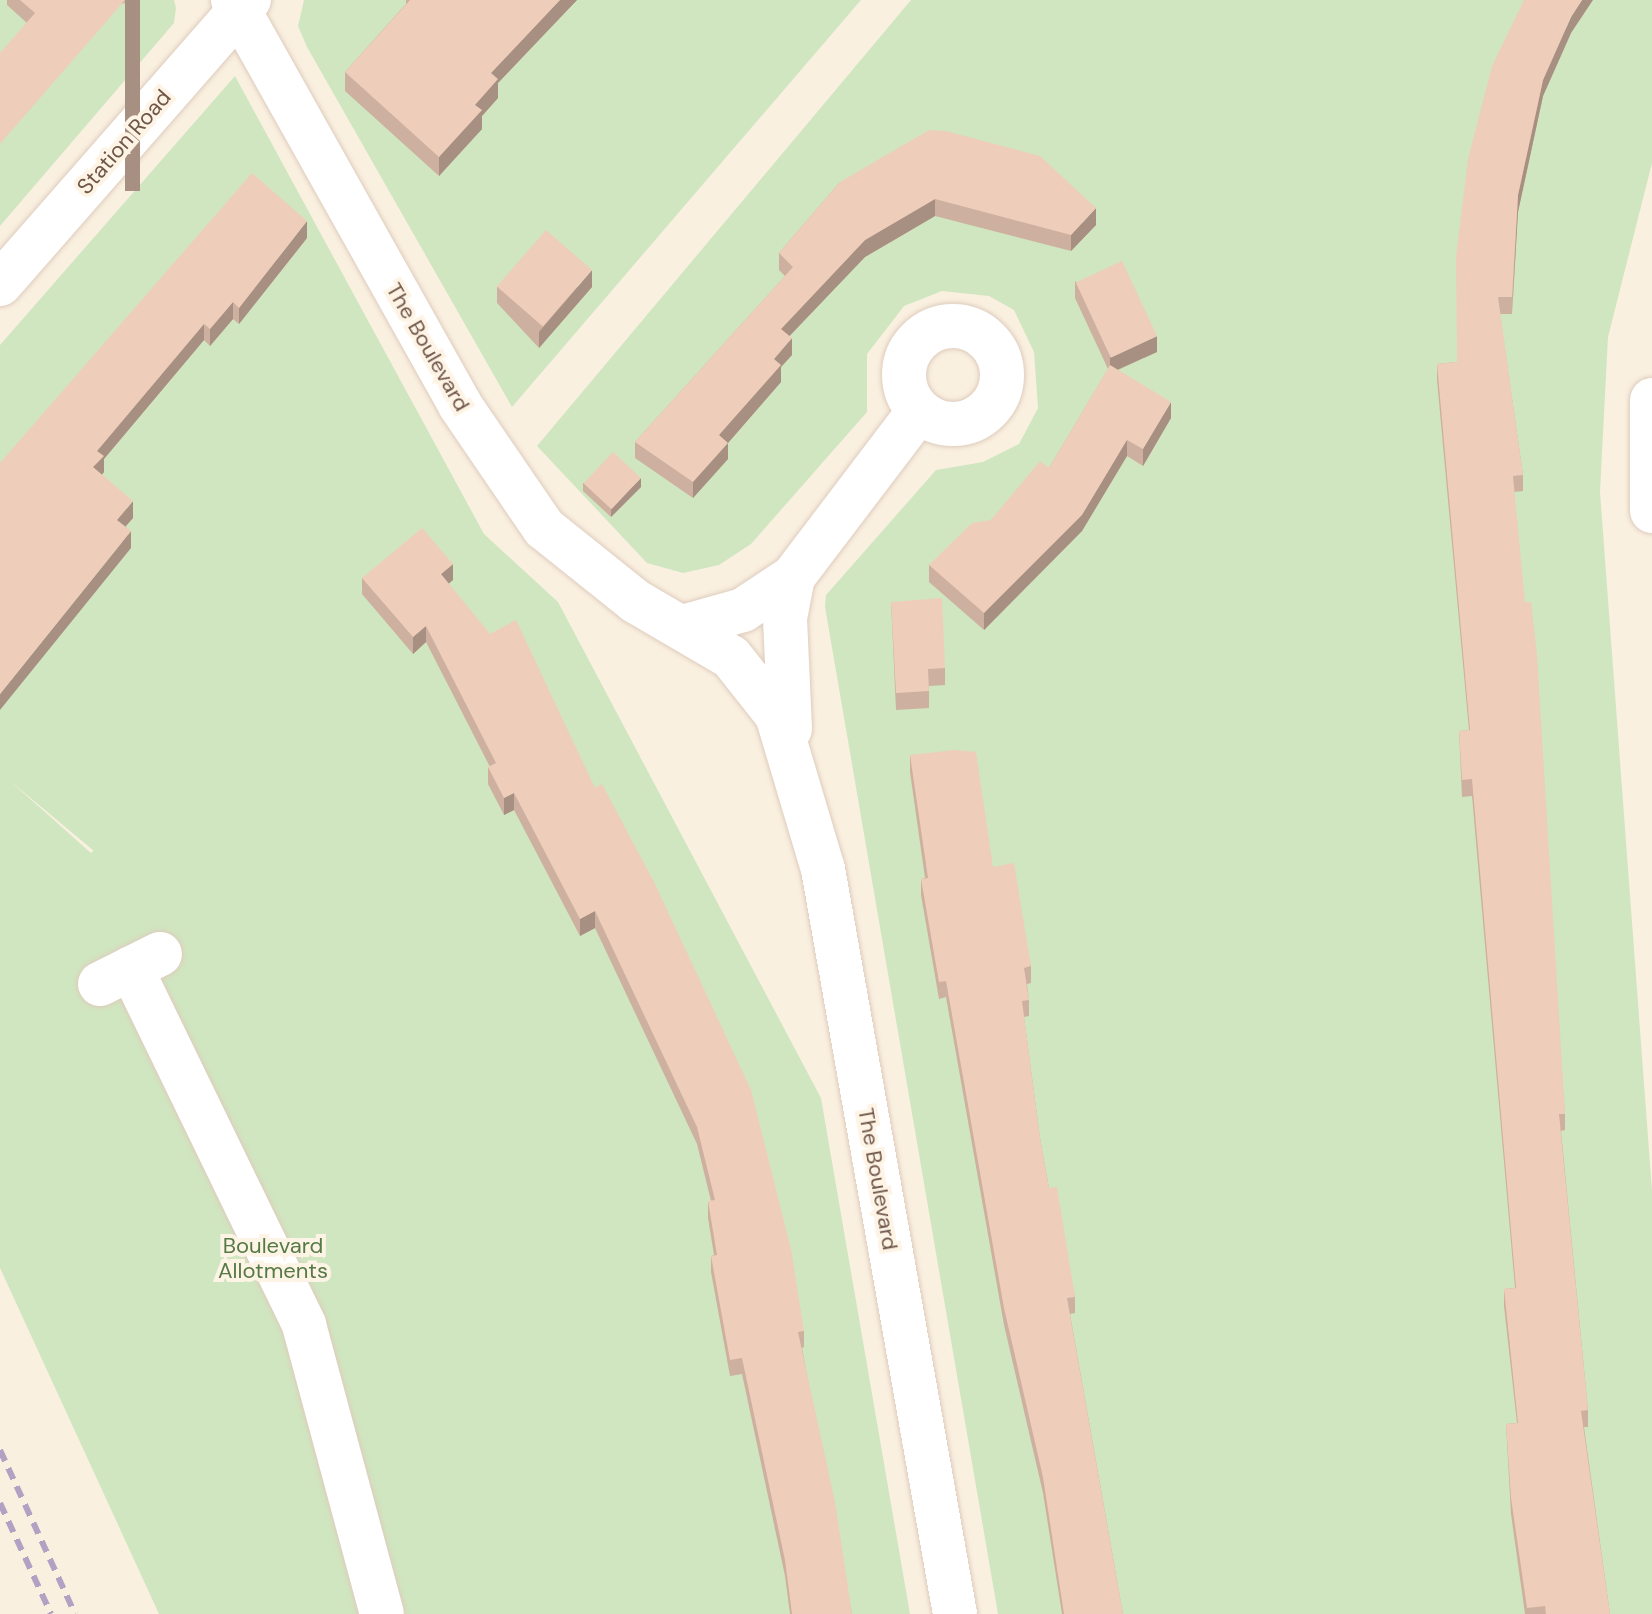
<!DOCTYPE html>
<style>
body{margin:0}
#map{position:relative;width:1652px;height:1614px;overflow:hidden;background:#faf0e0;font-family:"DM Sans",sans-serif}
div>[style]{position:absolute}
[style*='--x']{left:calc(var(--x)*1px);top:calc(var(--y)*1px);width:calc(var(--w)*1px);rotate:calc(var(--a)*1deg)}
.green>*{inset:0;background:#d0e6c0}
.roads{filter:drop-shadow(0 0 2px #deccbd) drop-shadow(0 0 2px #deccbd)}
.minor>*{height:44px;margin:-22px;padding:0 22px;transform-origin:22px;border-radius:22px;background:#fff}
.minor>.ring{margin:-22px;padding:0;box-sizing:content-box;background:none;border:44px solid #fff;border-radius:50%}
.rail>*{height:6px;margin-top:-3px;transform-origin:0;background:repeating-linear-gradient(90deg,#b2a1c2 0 12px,transparent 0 20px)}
.wall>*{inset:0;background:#cdb0a0}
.shaded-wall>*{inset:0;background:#a79082;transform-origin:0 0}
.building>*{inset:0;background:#eecdba;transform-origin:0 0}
span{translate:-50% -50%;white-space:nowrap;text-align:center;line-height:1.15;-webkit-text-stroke:8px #fef4e6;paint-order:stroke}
.street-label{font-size:22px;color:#6f5649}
.park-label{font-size:22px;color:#557a45}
</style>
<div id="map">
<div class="green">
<i style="clip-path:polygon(0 0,174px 0,176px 8px,174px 23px,0 226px)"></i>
<i style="clip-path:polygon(304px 0,861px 0,512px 407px,307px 47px,298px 26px)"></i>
<i style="clip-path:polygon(911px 0,1652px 0,1652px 163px,1608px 337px,1600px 492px,1652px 1191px,1652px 1614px,998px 1614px,825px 607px,826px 595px,936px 470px,983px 462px,1019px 444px,1038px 408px,1034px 352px,1014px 310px,989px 296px,942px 291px,904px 306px,867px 354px,867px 412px,751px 544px,719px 565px,683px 573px,647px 563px,537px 446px)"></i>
<i style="clip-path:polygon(evenodd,235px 76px,484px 534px,558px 602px,821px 1098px,910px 1614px,159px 1614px,0 1268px,0 345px,235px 76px,9px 780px,94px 851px,93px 851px,91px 853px,9px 780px)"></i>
</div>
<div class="roads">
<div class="minor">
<i style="--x:233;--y:0;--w:464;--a:60.7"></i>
<i style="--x:460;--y:405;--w:149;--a:55.7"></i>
<i style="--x:544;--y:528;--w:117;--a:38.7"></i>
<i style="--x:635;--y:601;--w:111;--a:30.3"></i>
<i style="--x:731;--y:657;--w:74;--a:51.6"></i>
<i style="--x:777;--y:715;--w:161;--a:73.4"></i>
<i style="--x:823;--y:869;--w:757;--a:79.95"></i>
<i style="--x:0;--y:284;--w:378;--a:-48.8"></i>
<i class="ring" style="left:904px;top:326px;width:54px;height:54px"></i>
<i style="--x:1652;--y:400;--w:111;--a:90"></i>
<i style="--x:683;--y:627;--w:62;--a:-15.8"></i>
<i style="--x:743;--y:610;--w:60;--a:-33.4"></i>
<i style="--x:793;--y:577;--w:208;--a:-52.8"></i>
<i style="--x:790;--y:729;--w:111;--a:-92.6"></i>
<i style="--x:785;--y:618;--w:42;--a:-79"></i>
<i style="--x:131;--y:968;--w:397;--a:64.1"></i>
<i style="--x:304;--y:1325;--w:299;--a:74.9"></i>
<i style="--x:100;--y:984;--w:67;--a:-26.6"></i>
</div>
</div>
<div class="rail">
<i style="--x:0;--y:1450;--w:180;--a:65.4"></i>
<i style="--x:0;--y:1503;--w:122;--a:65.3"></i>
</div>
<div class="wall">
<i style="clip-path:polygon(7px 0,140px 0,27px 23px,7px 5px)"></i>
<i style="clip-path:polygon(406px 0,577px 0,498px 83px,498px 98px,482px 116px,482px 129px,439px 176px,345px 91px,345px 72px,406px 4px)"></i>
<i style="clip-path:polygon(1524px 0,1571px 33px,1543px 96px,1518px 212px,1512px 314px,1500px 314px,1523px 475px,1523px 491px,1514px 492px,1565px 1114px,1565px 1130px,1561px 1131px,1588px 1410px,1588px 1427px,1584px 1427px,1610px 1614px,1525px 1614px,1511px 1514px,1506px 1424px,1517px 1423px,1504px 1306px,1504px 1289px,1515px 1288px,1472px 796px,1462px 797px,1459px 731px,1469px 730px,1437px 380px,1437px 364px,1457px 362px)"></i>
<i style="clip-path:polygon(840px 182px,1096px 225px,1071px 251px,935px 216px,865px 257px,789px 336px,792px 355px,781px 367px,781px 382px,728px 443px,728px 459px,693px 498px,635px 458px,635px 442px,785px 276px,779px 270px,779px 253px)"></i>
<i style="clip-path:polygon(307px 238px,239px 324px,233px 319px,210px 346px,204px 340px,104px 459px,104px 472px,102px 475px,133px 518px,126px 526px,131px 548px,0 463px)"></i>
<i style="clip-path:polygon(1075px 281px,1157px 352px,1118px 370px,1171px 418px,1143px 466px,1127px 456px,1082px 531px,984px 630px,929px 582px,929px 565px,991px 520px,1049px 468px,1108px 369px,1075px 298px)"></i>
<i style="clip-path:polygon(497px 287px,592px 287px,539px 348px,497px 303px)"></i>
<i style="clip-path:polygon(583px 483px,641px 487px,611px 517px,583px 491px)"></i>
<i style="clip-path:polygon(362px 578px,453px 580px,449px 583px,804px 1331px,804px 1347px,802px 1348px,852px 1614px,790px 1614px,785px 1576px,742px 1374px,730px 1376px,711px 1272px,711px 1256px,714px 1255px,708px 1218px,708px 1201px,711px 1201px,697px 1144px,595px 928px,580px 936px,514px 810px,504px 815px,488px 784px,488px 767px,490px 767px,426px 642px,413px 654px,362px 594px)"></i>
<i style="clip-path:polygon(891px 602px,945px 668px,945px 685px,929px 686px,929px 708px,896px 710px)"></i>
<i style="clip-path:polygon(910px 755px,993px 867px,1031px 966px,1031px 983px,1027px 984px,1029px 1000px,1029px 1016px,1024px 1017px,1040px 1138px,1049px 1188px,1075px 1297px,1075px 1313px,1070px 1314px,1123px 1614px,1062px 1614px,1043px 1493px,1004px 1325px,946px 997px,939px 999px,921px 895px,921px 879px,925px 878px,910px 772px)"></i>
</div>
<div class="shaded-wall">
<i style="left:125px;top:0;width:15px;height:191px"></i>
<i style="clip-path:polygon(560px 0,577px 0,498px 83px,498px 98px,482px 116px,482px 129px,439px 176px,439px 157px,475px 105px,491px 73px)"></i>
<i style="clip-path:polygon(1582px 0,1593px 0,1571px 33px,1543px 96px,1518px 212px,1512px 314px,1518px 195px,1543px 80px,1571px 17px)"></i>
<i style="clip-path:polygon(935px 199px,935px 216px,865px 257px,781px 345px,781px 329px,865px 240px)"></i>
<i style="clip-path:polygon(1096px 208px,1096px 225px,1071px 251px,1071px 235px)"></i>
<i style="clip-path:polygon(307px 221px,307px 238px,239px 324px,239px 308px)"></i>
<i style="clip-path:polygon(592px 270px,592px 287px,539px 348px,539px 332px)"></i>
<i style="clip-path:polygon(233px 302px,233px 319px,210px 346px,210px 329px)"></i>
<i style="clip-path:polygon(204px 324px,204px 340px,104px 459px,104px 472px,93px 484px,93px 467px,97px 451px)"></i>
<i style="clip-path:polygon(1157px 336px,1157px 352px,1110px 373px,1110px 357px)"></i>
<i style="clip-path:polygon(792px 338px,792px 355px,781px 367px,781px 382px,728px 443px,728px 459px,693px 498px,693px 482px,719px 435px,774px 359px)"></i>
<i style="clip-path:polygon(1171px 402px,1171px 418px,1143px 466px,1143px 449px)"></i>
<i style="clip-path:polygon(1127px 440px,1127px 456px,1082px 531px,984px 630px,984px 613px)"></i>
<i style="clip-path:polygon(641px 478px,641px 487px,611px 517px,611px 509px)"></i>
<i style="clip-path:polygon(133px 501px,133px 518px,117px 536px,117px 520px)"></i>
<i style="clip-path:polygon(131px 531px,131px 548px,0 710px,0 694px)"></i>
<i style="clip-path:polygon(453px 564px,453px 580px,441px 590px,441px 574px)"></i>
<i style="clip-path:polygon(426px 626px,426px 642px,413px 654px,413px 637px)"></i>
<i style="clip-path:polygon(514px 793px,514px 810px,504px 815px,504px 798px)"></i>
<i style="clip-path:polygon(595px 911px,595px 928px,580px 936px,580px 919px)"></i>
</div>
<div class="building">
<i style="clip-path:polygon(20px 0,125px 0,0 144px,0 53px,35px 13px)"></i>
<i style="clip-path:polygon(410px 0,560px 0,491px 73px,498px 79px,475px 105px,482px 110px,439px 157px,345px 72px)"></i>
<i style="clip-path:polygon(1524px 0,1582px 0,1571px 17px,1543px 80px,1518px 195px,1512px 297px,1498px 297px,1523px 475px,1513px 476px,1525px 602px,1531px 602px,1537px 655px,1565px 1114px,1559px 1114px,1588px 1410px,1581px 1411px,1610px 1614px,1546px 1614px,1545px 1606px,1527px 1608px,1511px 1498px,1506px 1424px,1518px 1423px,1504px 1289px,1516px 1288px,1472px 779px,1462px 780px,1459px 731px,1470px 730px,1437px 364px,1457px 362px,1456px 257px,1468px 159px,1492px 66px)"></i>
<i style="clip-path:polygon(929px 130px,946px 131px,1040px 156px,1096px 208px,1071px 235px,935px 199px,865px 240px,781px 329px,792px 338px,774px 359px,781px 365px,719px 435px,728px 443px,693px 482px,635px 442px,793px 267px,779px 253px,840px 182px)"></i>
<i style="clip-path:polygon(252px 173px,307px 221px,239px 308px,233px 302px,210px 329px,204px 324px,97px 451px,104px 456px,93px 467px,133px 501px,117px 520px,131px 531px,0 694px,0 463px)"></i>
<i style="left:546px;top:230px;width:61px;height:75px;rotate:41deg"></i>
<i style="left:1122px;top:261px;width:83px;height:51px;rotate:65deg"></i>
<i style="clip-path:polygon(1110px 365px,1171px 402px,1143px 449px,1127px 440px,1082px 515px,984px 613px,929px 565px,972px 523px,991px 520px,1040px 461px,1049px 468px)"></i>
<i style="left:613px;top:452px;width:38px;height:43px;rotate:43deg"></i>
<i style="clip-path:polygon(422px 528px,453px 564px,441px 574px,490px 634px,516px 620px,595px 788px,602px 784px,654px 882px,751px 1090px,791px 1249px,804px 1331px,798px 1332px,835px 1502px,852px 1614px,792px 1614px,785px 1560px,742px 1358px,730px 1360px,711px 1256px,717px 1255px,708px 1201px,715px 1200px,697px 1127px,595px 911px,580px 919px,514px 793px,504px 798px,488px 767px,496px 763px,426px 626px,413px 637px,362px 578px)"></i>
<i style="clip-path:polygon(942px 598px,945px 668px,928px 669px,929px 691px,896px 693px,891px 602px)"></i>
<i style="clip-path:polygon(955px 750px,976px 752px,993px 867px,1014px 863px,1031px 966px,1024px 968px,1029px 1000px,1022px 1001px,1040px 1138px,1049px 1188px,1057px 1187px,1075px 1297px,1067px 1298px,1123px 1614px,1064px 1614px,1043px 1477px,1004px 1308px,946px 981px,939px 982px,921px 879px,928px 878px,910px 755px)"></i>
</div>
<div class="street-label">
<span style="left:124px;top:142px;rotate:-49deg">Station Road</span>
<span style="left:428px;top:347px;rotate:60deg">The Boulevard</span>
<span style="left:878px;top:1179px;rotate:80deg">The Boulevard</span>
</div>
<div class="park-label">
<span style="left:273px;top:1258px">Boulevard<br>Allotments</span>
</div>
</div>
